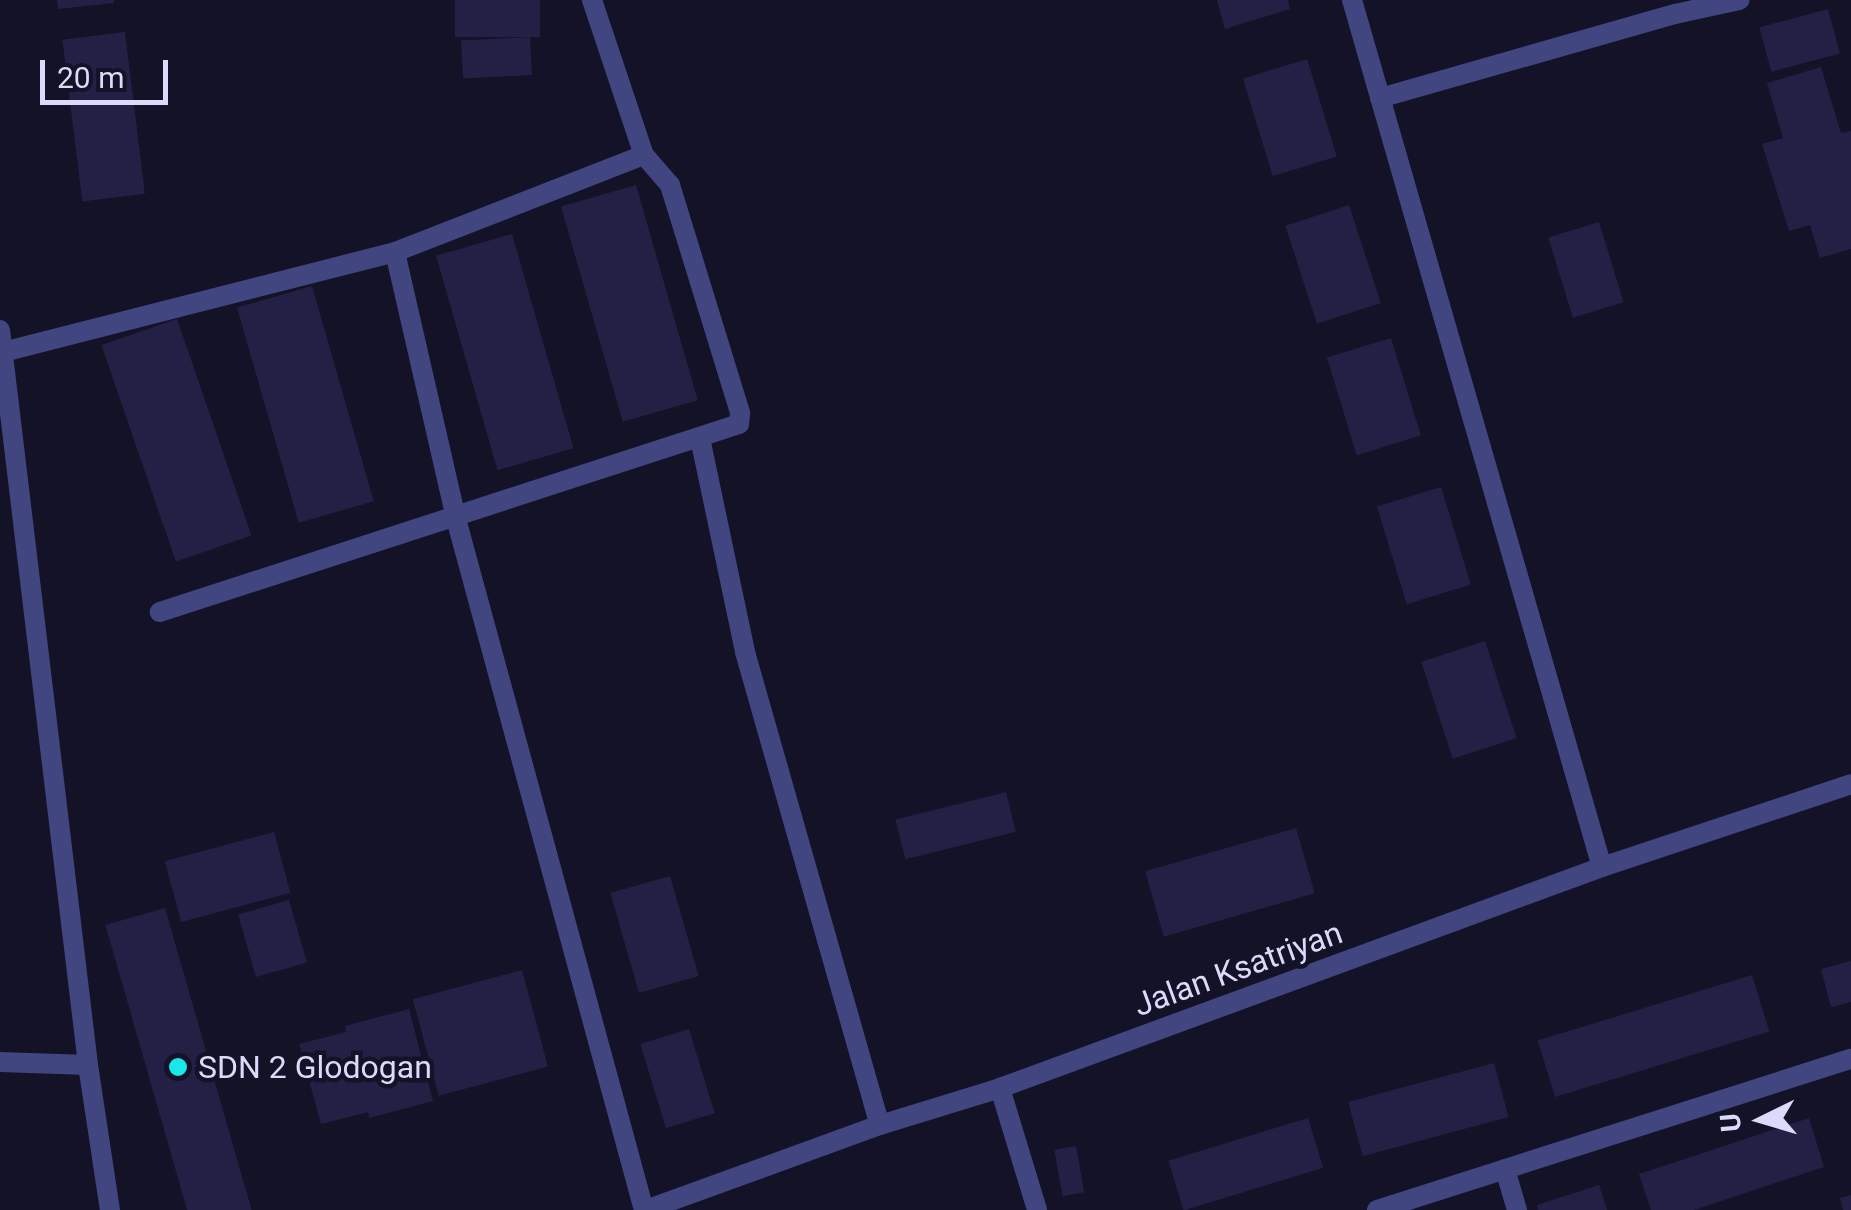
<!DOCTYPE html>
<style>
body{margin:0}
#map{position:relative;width:1851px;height:1210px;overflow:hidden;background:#131226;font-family:Roboto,sans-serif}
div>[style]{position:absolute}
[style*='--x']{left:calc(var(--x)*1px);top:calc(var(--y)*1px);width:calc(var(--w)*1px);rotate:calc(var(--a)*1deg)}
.building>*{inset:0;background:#242045;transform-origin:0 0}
.service>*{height:20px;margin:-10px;padding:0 10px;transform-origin:10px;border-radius:10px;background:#414580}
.minor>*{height:20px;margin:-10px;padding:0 10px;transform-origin:10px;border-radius:10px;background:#414580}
.tertiary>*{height:20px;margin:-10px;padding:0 10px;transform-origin:10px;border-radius:10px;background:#414580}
.dots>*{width:28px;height:28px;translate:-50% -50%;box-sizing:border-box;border:5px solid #131226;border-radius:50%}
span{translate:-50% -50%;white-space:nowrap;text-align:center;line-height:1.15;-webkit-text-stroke:9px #131226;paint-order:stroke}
.street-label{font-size:32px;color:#dbdafb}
.poi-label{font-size:32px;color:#dbdafb}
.left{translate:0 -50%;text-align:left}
.north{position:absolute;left:1711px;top:1070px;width:100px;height:100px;-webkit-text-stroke:8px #131226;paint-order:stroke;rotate:265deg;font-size:28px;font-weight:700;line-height:40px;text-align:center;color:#dbdafb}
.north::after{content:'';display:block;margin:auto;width:35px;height:45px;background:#dbdafb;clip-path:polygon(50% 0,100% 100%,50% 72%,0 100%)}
.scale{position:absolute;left:40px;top:60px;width:128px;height:45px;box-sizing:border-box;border:5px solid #dbdafb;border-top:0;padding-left:12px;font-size:30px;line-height:35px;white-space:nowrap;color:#dbdafb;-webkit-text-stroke:8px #131226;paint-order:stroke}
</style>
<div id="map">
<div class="building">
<i style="clip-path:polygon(57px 0,114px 0,114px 3px,58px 9px)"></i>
<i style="left:455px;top:0;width:85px;height:37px"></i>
<i style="clip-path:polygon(1217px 0,1288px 0,1290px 9px,1225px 29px)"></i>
<i style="left:1828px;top:9px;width:46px;height:71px;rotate:75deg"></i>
<i style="left:125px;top:32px;width:163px;height:63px;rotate:83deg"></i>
<i style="left:530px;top:37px;width:38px;height:69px;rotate:87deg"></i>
<i style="left:1307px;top:59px;width:102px;height:67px;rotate:73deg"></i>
<i style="clip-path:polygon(1821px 67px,1841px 133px,1851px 131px,1851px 249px,1820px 258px,1810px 225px,1789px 231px,1762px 144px,1783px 138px,1767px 83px)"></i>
<i style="left:636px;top:185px;width:224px;height:78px;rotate:74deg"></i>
<i style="left:1349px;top:205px;width:103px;height:67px;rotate:72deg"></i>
<i style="left:1599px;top:222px;width:84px;height:53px;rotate:73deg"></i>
<i style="left:512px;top:234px;width:223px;height:79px;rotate:74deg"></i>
<i style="left:312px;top:286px;width:224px;height:78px;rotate:74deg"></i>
<i style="left:177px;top:319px;width:229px;height:80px;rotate:71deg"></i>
<i style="left:1391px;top:338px;width:102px;height:67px;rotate:73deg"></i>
<i style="left:1441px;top:487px;width:102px;height:67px;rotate:73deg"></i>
<i style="left:1485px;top:641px;width:102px;height:67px;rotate:72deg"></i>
<i style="left:1006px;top:792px;width:41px;height:114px;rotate:76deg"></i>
<i style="left:1296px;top:828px;width:68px;height:157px;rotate:74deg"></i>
<i style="left:274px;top:832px;width:63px;height:113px;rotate:75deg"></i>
<i style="left:670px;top:876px;width:104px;height:62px;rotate:74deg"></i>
<i style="left:289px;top:900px;width:65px;height:53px;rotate:74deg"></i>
<i style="left:165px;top:908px;width:314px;height:62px;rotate:74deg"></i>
<i style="clip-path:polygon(1851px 961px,1851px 1002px,1831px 1007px,1821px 969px)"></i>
<i style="left:522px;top:970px;width:100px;height:113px;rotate:75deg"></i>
<i style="left:1752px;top:975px;width:59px;height:224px;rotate:73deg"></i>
<i style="clip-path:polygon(409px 1009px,433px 1101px,369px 1118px,368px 1112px,321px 1124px,299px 1044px,346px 1032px,345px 1026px)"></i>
<i style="left:689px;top:1029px;width:88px;height:51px;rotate:73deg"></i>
<i style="left:1494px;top:1063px;width:56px;height:151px;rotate:75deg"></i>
<i style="left:1308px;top:1118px;width:52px;height:146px;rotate:73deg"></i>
<i style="clip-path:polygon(1809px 1118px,1824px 1167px,1694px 1210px,1651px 1210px,1639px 1174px)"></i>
<i style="left:1076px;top:1146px;width:47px;height:22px;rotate:80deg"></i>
<i style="clip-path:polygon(1599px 1185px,1607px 1210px,1538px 1210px,1537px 1205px)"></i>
<i style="clip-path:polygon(1851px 1195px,1851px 1210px,1843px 1210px,1840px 1198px)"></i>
</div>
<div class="service">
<i style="--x:700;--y:438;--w:219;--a:78.1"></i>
<i style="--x:745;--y:652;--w:492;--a:74.1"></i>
<i style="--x:1000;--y:1088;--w:127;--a:73.1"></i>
<i style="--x:1505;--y:1169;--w:43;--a:73.7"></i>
<i style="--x:1377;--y:1210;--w:497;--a:-17.7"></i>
</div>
<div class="minor">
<i style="--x:592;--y:0;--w:163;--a:71.5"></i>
<i style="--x:1352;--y:0;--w:902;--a:73.92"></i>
<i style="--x:1380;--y:98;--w:307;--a:-15.9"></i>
<i style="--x:1675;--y:14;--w:66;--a:-12.3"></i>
<i style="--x:395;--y:252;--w:270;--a:77.1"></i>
<i style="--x:455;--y:515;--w:720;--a:74.79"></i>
<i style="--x:0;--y:330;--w:740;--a:83.17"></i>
<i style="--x:88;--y:1065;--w:147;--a:81.4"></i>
<i style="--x:3;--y:352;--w:405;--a:-14.3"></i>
<i style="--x:395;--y:252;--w:267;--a:-21.3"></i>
<i style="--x:644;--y:155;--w:40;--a:49"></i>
<i style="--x:670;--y:185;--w:239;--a:72.9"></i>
<i style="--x:740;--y:413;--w:11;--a:95"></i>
<i style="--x:739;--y:424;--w:609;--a:162.01"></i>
<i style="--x:0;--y:1062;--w:88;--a:2"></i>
</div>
<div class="tertiary">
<i style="--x:646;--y:1210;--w:249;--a:-20"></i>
<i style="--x:880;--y:1125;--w:126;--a:-17.1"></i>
<i style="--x:1000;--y:1088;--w:641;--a:-20.16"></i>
<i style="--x:1602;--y:867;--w:262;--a:-18.4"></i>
</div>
<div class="dots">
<i style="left:178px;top:1067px;background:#19e7e9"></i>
</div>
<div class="street-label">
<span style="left:1238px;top:969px;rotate:-20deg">Jalan Ksatriyan</span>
</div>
<div class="poi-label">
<span class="left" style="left:198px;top:1067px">SDN 2 Glodogan</span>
</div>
<div class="north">U</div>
<div class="scale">20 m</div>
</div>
